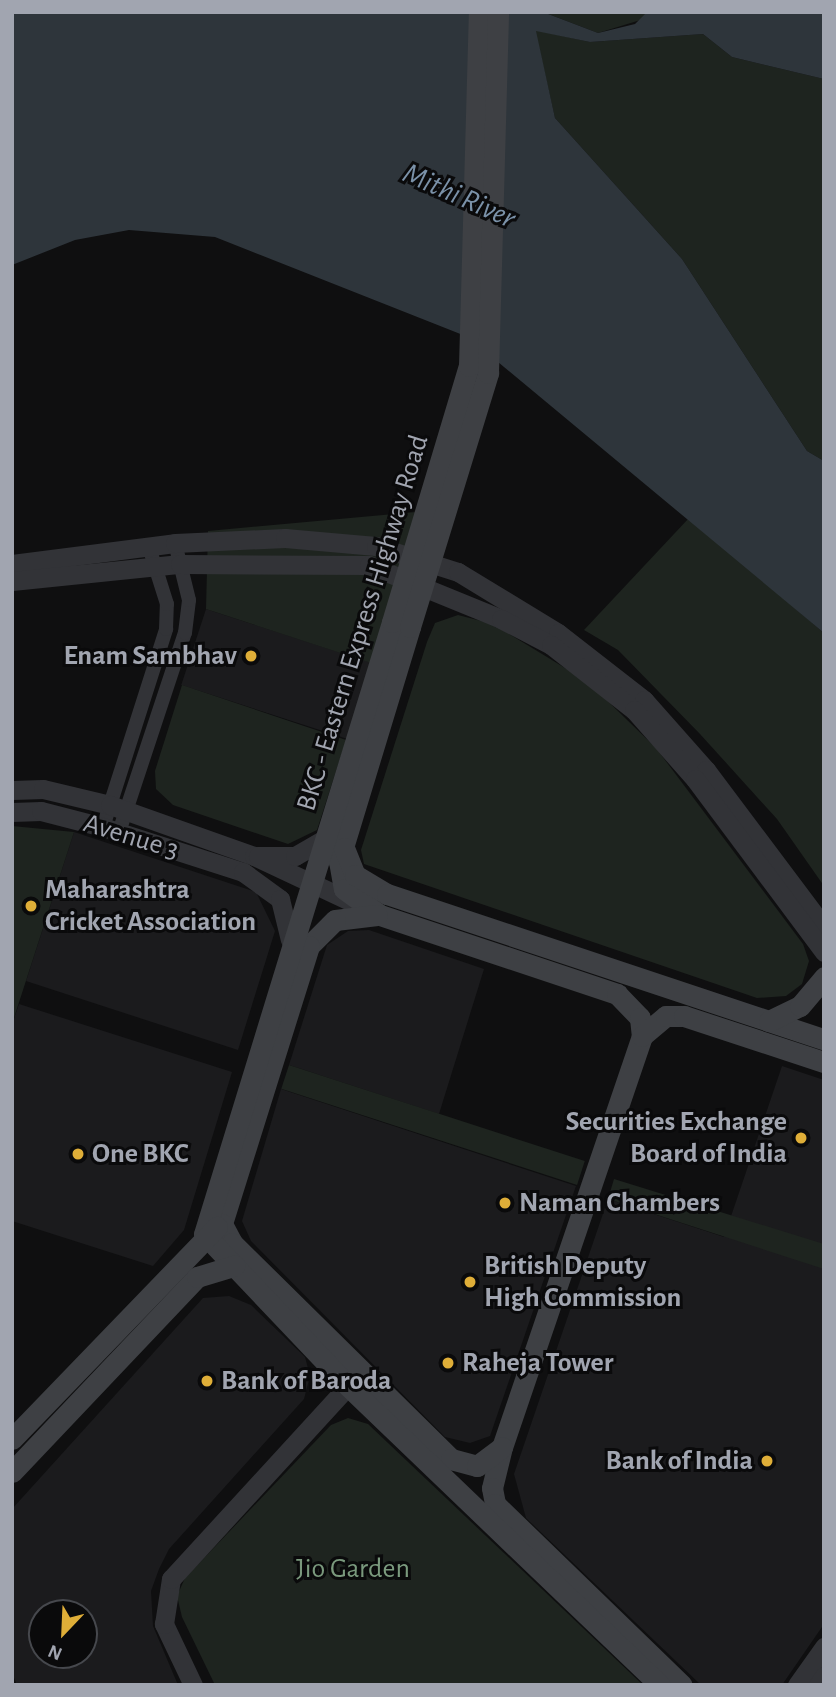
<!DOCTYPE html>
<style>
body{margin:0}
#map{position:relative;width:836px;height:1697px;overflow:hidden;background:#0f0f10;font-family:"Alegreya Sans",sans-serif}
div>[style]{position:absolute}
[style*='--x']{left:calc(var(--x)*1px);top:calc(var(--y)*1px);width:calc(var(--w)*1px);rotate:calc(var(--a)*1deg)}
.built>*{inset:0;background:#1b1b1d;transform-origin:0 0}
.green>*{inset:0;background:#1e241f;transform-origin:0 0}
.water>*{inset:0;background:#2e353b}
.minor>*{height:14px;margin:-7px;padding:0 7px;transform-origin:7px;border-radius:7px;background:#323337}
.tertiary>*{height:19px;margin:-9.5px;padding:0 9.5px;transform-origin:9.5px;border-radius:9.5px;background:#323337}
.secondary>*{height:21px;margin:-10.5px;padding:0 10.5px;transform-origin:10.5px;border-radius:10.5px;background:#3e4044}
.secondary-bridge>*{height:21px;margin:-10.5px;padding:0 10.5px;transform-origin:10.5px;border-radius:10.5px;background:#3e4044}
.dots>*{width:19px;height:19px;translate:-50% -50%;box-sizing:border-box;border:4px solid #0a0a0b;border-radius:50%}
span{translate:-50% -50%;white-space:nowrap;text-align:center;line-height:1.15;-webkit-text-stroke:6px #0a0a0b;paint-order:stroke}
.street-label{font-size:28px;color:#a1a5b0}
.poi-label{font-size:28px;color:#a1a5b0;font-weight:700}
.right{translate:-100% -50%;text-align:right}
.left{translate:0 -50%;text-align:left}
.park-label{font-size:28px;color:#7a997d}
.water-label{font-size:30px;color:#7a91a8;font-style:italic}
.frame{position:absolute;inset:0;border:14px solid #a1a5b0;pointer-events:none}
.north{position:absolute;left:28px;top:1599px;width:70px;height:70px;box-sizing:border-box;background:#0a0a0b;border:2px solid #46484d;border-radius:50%;rotate:203deg;font-size:19px;font-weight:700;line-height:28px;text-align:center;color:#a1a5b0}
.north::after{content:'';display:block;margin:auto;width:24px;height:32px;background:#dfae38;clip-path:polygon(50% 0,100% 100%,50% 72%,0 100%)}
</style>
<div id="map">
<div class="built">
<i style="left:206px;top:609px;width:174px;height:80px;rotate:18deg"></i>
<i style="clip-path:polygon(74px 832px,256px 892px,275px 931px,238px 1050px,26px 981px)"></i>
<i style="clip-path:polygon(369px 930px,484px 969px,439px 1114px,289px 1065px,327px 945px,348px 931px)"></i>
<i style="clip-path:polygon(19px 1004px,232px 1072px,184px 1230px,153px 1266px,12px 1221px,12px 1024px)"></i>
<i style="clip-path:polygon(782px 1066px,824px 1080px,824px 1624px,782px 1685px,701px 1685px,526px 1518px,514px 1474px,608px 1199px,724px 1237px)"></i>
<i style="clip-path:polygon(281px 1089px,576px 1186px,490px 1436px,470px 1443px,445px 1437px,251px 1241px,242px 1221px)"></i>
<i style="clip-path:polygon(evenodd,229px 1296px,251px 1305px,305px 1357px,310px 1376px,304px 1399px,169px 1549px,159px 1569px,151px 1591px,153px 1626px,178px 1685px,17px 1685px,12px 1673px,12px 1509px,203px 1298px,229px 1296px,42px 1613px,84px 1613px,84px 1655px,42px 1655px,42px 1613px)"></i>
</div>
<div class="green">
<i style="clip-path:polygon(543px 12px,647px 12px,647px 18px,598px 33px)"></i>
<i style="clip-path:polygon(535px 30px,590px 42px,703px 34px,732px 57px,824px 79px,824px 461px,807px 451px,682px 259px,555px 118px)"></i>
<i style="clip-path:polygon(416px 512px,371px 663px,206px 609px,208px 531px)"></i>
<i style="clip-path:polygon(689px 518px,824px 633px,824px 886px,777px 819px,700px 734px,618px 650px,584px 630px)"></i>
<i style="clip-path:polygon(458px 615px,493px 624px,588px 682px,656px 748px,803px 944px,809px 961px,802px 984px,786px 996px,757px 998px,364px 864px,361px 850px,427px 642px,435px 623px)"></i>
<i style="clip-path:polygon(182px 685px,346px 740px,317px 830px,288px 844px,173px 805px,156px 789px,155px 771px)"></i>
<i style="clip-path:polygon(12px 826px,74px 832px,12px 1024px)"></i>
<i style="left:289px;top:1065px;width:311px;height:25px;rotate:18deg"></i>
<i style="clip-path:polygon(614px 1179px,824px 1244px,824px 1269px,608px 1199px)"></i>
<i style="clip-path:polygon(348px 1418px,368px 1424px,643px 1685px,215px 1685px,182px 1617px,177px 1596px,185px 1578px,331px 1425px)"></i>
</div>
<div class="water">
<i style="clip-path:polygon(12px 12px,543px 12px,598px 33px,635px 24px,647px 12px,824px 12px,824px 79px,732px 57px,703px 34px,590px 42px,536px 31px,555px 118px,682px 259px,807px 451px,824px 461px,824px 633px,468px 337px,215px 237px,129px 230px,75px 240px,12px 265px)"></i>
</div>
<div class="minor">
<i style="--x:103;--y:827;--w:208;--a:-72.3"></i>
<i style="--x:166;--y:629;--w:25;--a:-88"></i>
<i style="--x:167;--y:604;--w:60;--a:-107.5"></i>
<i style="--x:119;--y:832;--w:210;--a:-71.7"></i>
<i style="--x:185;--y:633;--w:33;--a:-83"></i>
<i style="--x:189;--y:600;--w:59;--a:-103.8"></i>
</div>
<div class="tertiary">
<i style="--x:12;--y:564;--w:164;--a:-7.3"></i>
<i style="--x:175;--y:543;--w:110;--a:-2.6"></i>
<i style="--x:285;--y:538;--w:91;--a:5"></i>
<i style="--x:376;--y:546;--w:86;--a:17.6"></i>
<i style="--x:458;--y:572;--w:117;--a:31.4"></i>
<i style="--x:558;--y:633;--w:109;--a:37.9"></i>
<i style="--x:644;--y:700;--w:94;--a:48.5"></i>
<i style="--x:706;--y:770;--w:196;--a:53.1"></i>
<i style="--x:12;--y:581;--w:169;--a:-5.8"></i>
<i style="--x:180;--y:564;--w:189;--a:0.3"></i>
<i style="--x:369;--y:565;--w:143;--a:22.2"></i>
<i style="--x:501;--y:619;--w:56;--a:27.5"></i>
<i style="--x:551;--y:645;--w:105;--a:38.1"></i>
<i style="--x:634;--y:710;--w:92;--a:48.5"></i>
<i style="--x:695;--y:779;--w:216;--a:53.3"></i>
<i style="--x:12;--y:790;--w:31;--a:-2"></i>
<i style="--x:43;--y:789;--w:69;--a:13.4"></i>
<i style="--x:110;--y:805;--w:153;--a:19.5"></i>
<i style="--x:254;--y:856;--w:115;--a:25.2"></i>
<i style="--x:12;--y:812;--w:29;--a:-2"></i>
<i style="--x:41;--y:811;--w:64;--a:14.5"></i>
<i style="--x:103;--y:827;--w:147;--a:17.8"></i>
<i style="--x:243;--y:872;--w:46;--a:36.1"></i>
<i style="--x:280;--y:899;--w:42;--a:76.3"></i>
<i style="--x:258;--y:856;--w:37;--a:0"></i>
<i style="--x:295;--y:856;--w:34;--a:-30"></i>
<i style="--x:193;--y:1685;--w:68;--a:-115.4"></i>
<i style="--x:164;--y:1624;--w:46;--a:-81.2"></i>
<i style="--x:171;--y:1579;--w:262;--a:-47.5"></i>
<i style="--x:797;--y:1685;--w:47;--a:-54.6"></i>
<i style="--x:818;--y:1685;--w:11;--a:-56"></i>
</div>
<div class="secondary">
<i style="--x:410;--y:627;--w:245;--a:106.9"></i>
<i style="--x:339;--y:861;--w:28;--a:80"></i>
<i style="--x:344;--y:889;--w:44;--a:35.8"></i>
<i style="--x:380;--y:915;--w:250;--a:18.4"></i>
<i style="--x:617;--y:994;--w:33;--a:46"></i>
<i style="--x:640;--y:1018;--w:18;--a:84"></i>
<i style="--x:642;--y:1036;--w:434;--a:108.8"></i>
<i style="--x:502;--y:1447;--w:42;--a:103.7"></i>
<i style="--x:492;--y:1488;--w:16;--a:79"></i>
<i style="--x:495;--y:1504;--w:260;--a:44.1"></i>
<i style="--x:344;--y:848;--w:29;--a:68"></i>
<i style="--x:355;--y:875;--w:37;--a:31"></i>
<i style="--x:387;--y:894;--w:460;--a:18.4"></i>
<i style="--x:377;--y:915;--w:42;--a:173.2"></i>
<i style="--x:335;--y:920;--w:37;--a:135"></i>
<i style="--x:309;--y:946;--w:291;--a:107.4"></i>
<i style="--x:222;--y:1224;--w:21;--a:62"></i>
<i style="--x:232;--y:1243;--w:308;--a:44.6"></i>
<i style="--x:451;--y:1459;--w:27;--a:15"></i>
<i style="--x:477;--y:1466;--w:31;--a:-37"></i>
<i style="--x:769;--y:1021;--w:34;--a:-26"></i>
<i style="--x:800;--y:1006;--w:38;--a:-50"></i>
<i style="--x:642;--y:1036;--w:31;--a:-40"></i>
<i style="--x:666;--y:1016;--w:18;--a:0"></i>
<i style="--x:684;--y:1016;--w:147;--a:18.2"></i>
<i style="--x:204;--y:1234;--w:209;--a:46.5"></i>
<i style="--x:348;--y:1386;--w:432;--a:43.8"></i>
<i style="--x:204;--y:1234;--w:640;--a:-72.92"></i>
<i style="--x:12;--y:1439;--w:295;--a:-46"></i>
<i style="--x:12;--y:1472;--w:269;--a:-46.5"></i>
<i style="--x:197;--y:1277;--w:39;--a:-17"></i>
</div>
<div class="secondary-bridge">
<i style="--x:392;--y:622;--w:267;--a:-73.3"></i>
<i style="--x:469;--y:366;--w:354;--a:-88.4"></i>
<i style="--x:410;--y:627;--w:266;--a:-72.9"></i>
<i style="--x:488;--y:373;--w:361;--a:-88.4"></i>
</div>
<div class="dots">
<i style="left:251px;top:656px;background:#dfae38"></i>
<i style="left:31px;top:906px;background:#dfae38"></i>
<i style="left:801px;top:1138px;background:#dfae38"></i>
<i style="left:78px;top:1154px;background:#dfae38"></i>
<i style="left:505px;top:1203px;background:#dfae38"></i>
<i style="left:470px;top:1282px;background:#dfae38"></i>
<i style="left:448px;top:1363px;background:#dfae38"></i>
<i style="left:207px;top:1381px;background:#dfae38"></i>
<i style="left:767px;top:1461px;background:#dfae38"></i>
</div>
<div class="street-label">
<span style="left:363px;top:623px;rotate:-73deg">BKC - Eastern Express Highway Road</span>
<span style="left:131px;top:837px;rotate:17deg">Avenue 3</span>
</div>
<div class="poi-label">
<span class="right" style="left:237px;top:656px">Enam Sambhav</span>
<span class="left" style="left:45px;top:906px">Maharashtra<br>Cricket Association</span>
<span class="right" style="left:787px;top:1138px">Securities Exchange<br>Board of India</span>
<span class="left" style="left:92px;top:1154px">One BKC</span>
<span class="left" style="left:519px;top:1203px">Naman Chambers</span>
<span class="left" style="left:484px;top:1282px">British Deputy<br>High Commission</span>
<span class="left" style="left:462px;top:1363px">Raheja Tower</span>
<span class="left" style="left:221px;top:1381px">Bank of Baroda</span>
<span class="right" style="left:753px;top:1461px">Bank of India</span>
</div>
<div class="park-label">
<span style="left:353px;top:1569px">Jio Garden</span>
</div>
<div class="water-label">
<span style="left:459px;top:196px;rotate:24deg">Mithi River</span>
</div>
<div class="frame"></div>
<div class="north">N</div>
</div>
